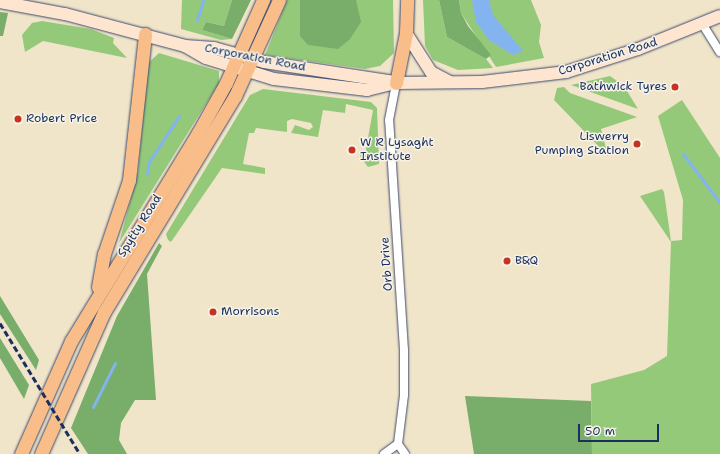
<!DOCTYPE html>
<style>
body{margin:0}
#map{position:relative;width:720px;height:454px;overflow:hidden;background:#f0e4c9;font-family:"Shantell Sans",sans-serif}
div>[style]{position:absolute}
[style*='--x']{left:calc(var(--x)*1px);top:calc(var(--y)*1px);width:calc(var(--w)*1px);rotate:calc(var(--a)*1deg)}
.green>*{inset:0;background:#95c97a}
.forest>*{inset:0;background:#78ad6a}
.water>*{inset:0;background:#84b4ef}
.stream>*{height:3px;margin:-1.5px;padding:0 1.5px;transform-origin:1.5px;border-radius:1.5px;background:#84b4ef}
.roads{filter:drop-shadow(0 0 1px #3b4a6e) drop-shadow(0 0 1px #3b4a6e)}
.street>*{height:8px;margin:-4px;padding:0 4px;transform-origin:4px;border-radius:4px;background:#fff}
.secondary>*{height:12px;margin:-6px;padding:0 6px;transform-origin:6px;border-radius:6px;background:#fde5d0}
.primary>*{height:13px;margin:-6.5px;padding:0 6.5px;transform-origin:6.5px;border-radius:6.5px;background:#f9bd89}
.rail>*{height:3px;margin-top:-1.5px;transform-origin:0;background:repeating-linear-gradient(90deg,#1b2f5e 0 6px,transparent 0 9px)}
.dots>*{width:11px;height:11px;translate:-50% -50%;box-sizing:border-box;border:2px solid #f7f3e8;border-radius:50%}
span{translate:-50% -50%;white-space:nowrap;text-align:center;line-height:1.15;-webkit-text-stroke:3px #f7f3e8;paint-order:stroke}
.street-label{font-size:12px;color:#1b2f5e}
.poi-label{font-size:12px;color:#1b2f5e}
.right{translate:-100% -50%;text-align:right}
.left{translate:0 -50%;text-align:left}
.scale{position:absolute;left:578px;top:424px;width:81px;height:18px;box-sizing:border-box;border:2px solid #1b2f5e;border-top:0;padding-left:5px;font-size:12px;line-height:14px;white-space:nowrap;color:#1b2f5e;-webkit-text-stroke:3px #f7f3e8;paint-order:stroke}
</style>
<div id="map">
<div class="green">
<i style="clip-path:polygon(182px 0,232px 0,224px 26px,206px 22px,202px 30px,232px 39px,221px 40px,181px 29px)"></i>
<i style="clip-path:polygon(287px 0,393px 0,394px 53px,380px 66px,365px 69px,265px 55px)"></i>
<i style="clip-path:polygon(423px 0,439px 0,447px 37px,486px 59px,493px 68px,458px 70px,433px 60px,425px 46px)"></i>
<i style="clip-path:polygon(459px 0,531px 0,541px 25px,539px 42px,544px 58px,496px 67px,461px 13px)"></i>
<i style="clip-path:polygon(42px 21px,91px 29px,114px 38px,113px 43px,127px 58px,43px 41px,25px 52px,22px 35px,32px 23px)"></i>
<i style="clip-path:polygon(159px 53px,219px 71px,219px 83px,119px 243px,138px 172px,148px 63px)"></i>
<i style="clip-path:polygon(610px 76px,624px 86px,638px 109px,571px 85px)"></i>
<i style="clip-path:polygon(564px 87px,570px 93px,637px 117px,601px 129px,608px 156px,554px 100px,557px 88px)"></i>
<i style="clip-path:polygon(263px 89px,371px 102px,377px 108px,379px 164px,368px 167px,361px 158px,360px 154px,365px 155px,373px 110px,346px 104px,345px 113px,323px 110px,318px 137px,291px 133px,295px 125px,309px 130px,313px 127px,311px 123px,292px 119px,287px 121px,287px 132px,256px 128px,254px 133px,249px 133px,243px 164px,265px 168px,265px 174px,222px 168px,171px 242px,168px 240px,166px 234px,250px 95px)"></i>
<i style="clip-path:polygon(682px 100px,720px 158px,720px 454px,592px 454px,591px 384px,644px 370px,667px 356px,671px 242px,640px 196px,662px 189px,664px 192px,671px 241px,682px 240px,683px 200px,658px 116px)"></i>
</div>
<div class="forest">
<i style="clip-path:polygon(232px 0,251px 0,232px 39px,202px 30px,206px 22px,224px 26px)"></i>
<i style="clip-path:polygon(300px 0,356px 0,361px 22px,350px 39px,338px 49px,308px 45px,300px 36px)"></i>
<i style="clip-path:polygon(439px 0,459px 0,461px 13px,468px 26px,491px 55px,486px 59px,447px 37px)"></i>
<i style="clip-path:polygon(0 12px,8px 13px,3px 36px,0 36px)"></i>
<i style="clip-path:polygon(159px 243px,162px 246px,147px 274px,156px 400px,135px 400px,121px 423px,119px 440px,127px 454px,88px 454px,71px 428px,117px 316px)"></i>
<i style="clip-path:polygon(0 296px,39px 360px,36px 370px,0 314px)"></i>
<i style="clip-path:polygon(0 338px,29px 385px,24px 399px,0 358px)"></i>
<i style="clip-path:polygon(465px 396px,591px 401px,592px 454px,474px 454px)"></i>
</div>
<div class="water">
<i style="clip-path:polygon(472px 0,489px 0,493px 15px,523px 51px,513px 55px,489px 40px,476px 22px)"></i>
</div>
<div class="stream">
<i style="--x:197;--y:20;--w:21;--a:-73"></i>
<i style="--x:683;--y:154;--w:61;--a:52.9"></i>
<i style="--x:147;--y:173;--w:11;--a:-80"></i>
<i style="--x:149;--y:162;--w:55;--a:-56.9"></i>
<i style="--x:93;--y:407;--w:49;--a:-63.4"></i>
</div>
<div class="roads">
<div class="street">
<i style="--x:703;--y:25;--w:32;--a:58"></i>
<i style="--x:398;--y:444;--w:12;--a:55"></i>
<i style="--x:384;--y:454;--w:17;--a:-36"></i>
<i style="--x:398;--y:444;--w:49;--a:-83"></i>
<i style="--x:404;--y:395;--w:45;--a:-90"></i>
<i style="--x:404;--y:350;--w:230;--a:-93.7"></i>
<i style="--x:389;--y:120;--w:38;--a:-79"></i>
</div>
<div class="secondary">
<i style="--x:0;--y:2;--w:66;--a:10.5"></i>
<i style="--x:65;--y:14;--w:124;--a:14.9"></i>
<i style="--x:185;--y:46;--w:29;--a:4"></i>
<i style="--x:214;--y:48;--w:52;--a:15.6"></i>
<i style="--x:264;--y:62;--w:132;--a:8.7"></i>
<i style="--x:406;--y:33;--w:46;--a:57.3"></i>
<i style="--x:431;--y:72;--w:21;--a:28"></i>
<i style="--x:185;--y:46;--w:24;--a:30"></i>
<i style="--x:206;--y:58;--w:71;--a:17.2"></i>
<i style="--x:274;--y:79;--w:94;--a:6.7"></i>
<i style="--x:367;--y:90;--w:30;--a:-14"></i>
<i style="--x:396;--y:83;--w:86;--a:-0.7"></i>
<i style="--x:482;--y:82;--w:85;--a:-6.8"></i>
<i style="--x:566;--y:72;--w:76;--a:-17.7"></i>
<i style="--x:638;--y:49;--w:88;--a:-21.9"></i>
</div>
<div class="primary">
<i style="--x:396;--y:83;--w:51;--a:-78.7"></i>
<i style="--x:406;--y:33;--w:33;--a:-88"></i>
<i style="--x:98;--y:287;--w:34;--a:-80"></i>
<i style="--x:104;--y:254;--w:78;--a:-71.3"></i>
<i style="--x:129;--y:180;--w:147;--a:-83.7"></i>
<i style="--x:21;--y:454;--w:124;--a:-66.1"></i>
<i style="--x:71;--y:341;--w:244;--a:-58.6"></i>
<i style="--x:198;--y:133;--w:57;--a:-60.8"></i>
<i style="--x:226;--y:83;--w:91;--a:-66"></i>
<i style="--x:41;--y:454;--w:155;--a:-66.1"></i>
<i style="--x:104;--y:312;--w:253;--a:-58.8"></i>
<i style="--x:235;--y:96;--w:106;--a:-65.4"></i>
</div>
</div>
<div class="rail">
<i style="--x:0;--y:323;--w:153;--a:58.6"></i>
</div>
<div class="dots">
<i style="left:675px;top:87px;background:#c8321e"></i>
<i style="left:18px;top:119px;background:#c8321e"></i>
<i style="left:637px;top:144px;background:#c8321e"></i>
<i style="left:352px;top:150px;background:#c8321e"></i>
<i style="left:507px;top:261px;background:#c8321e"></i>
<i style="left:213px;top:312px;background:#c8321e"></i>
</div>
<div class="street-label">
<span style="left:608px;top:57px;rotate:-17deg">Corporation Road</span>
<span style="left:255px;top:58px;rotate:11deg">Corporation Road</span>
<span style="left:140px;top:226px;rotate:-58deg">Spytty Road</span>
<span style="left:387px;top:264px;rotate:-94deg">Orb Drive</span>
</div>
<div class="poi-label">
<span class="right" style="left:667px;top:87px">Bathwick Tyres</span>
<span class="left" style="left:26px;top:119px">Robert Price</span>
<span class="right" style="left:629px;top:144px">Liswerry<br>Pumping Station</span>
<span class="left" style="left:360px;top:150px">W R Lysaght<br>Institute</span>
<span class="left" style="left:515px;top:261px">B&amp;Q</span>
<span class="left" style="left:221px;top:312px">Morrisons</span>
</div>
<div class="scale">50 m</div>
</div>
